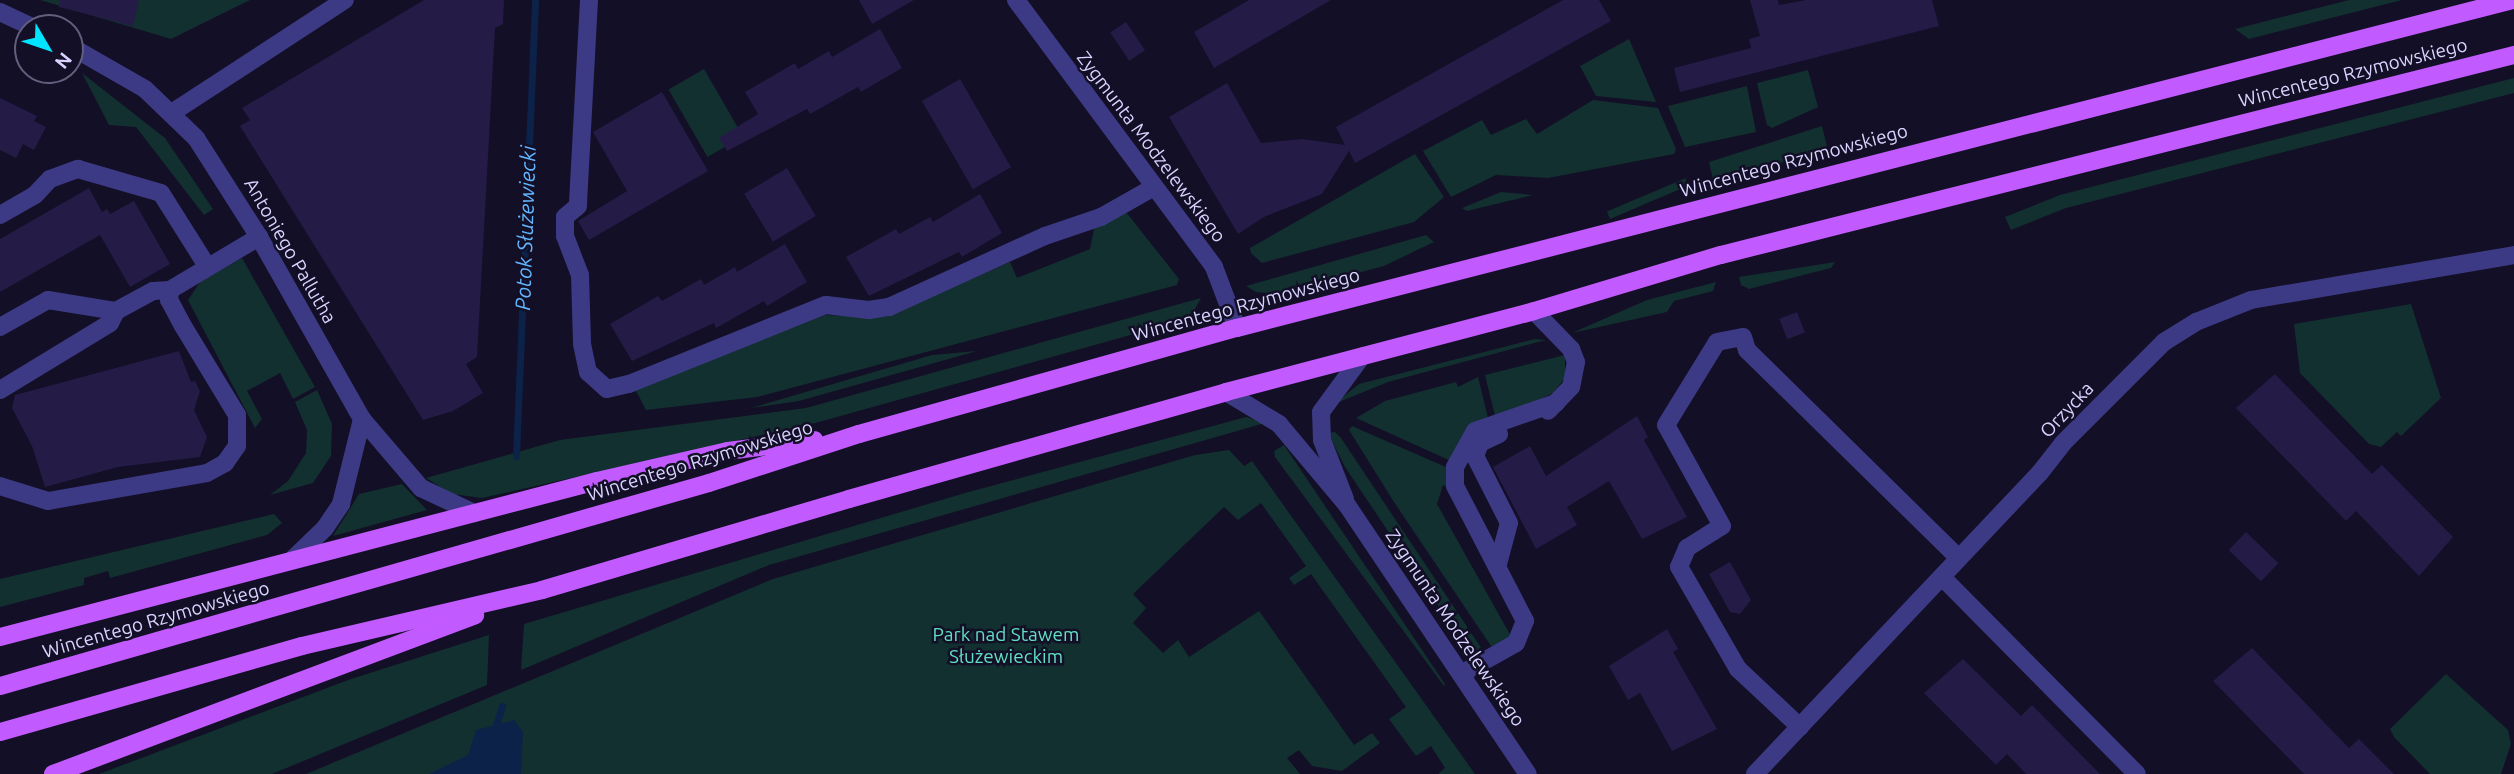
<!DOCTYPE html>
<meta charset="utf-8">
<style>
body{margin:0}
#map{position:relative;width:2514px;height:774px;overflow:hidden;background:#130f26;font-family:Ubuntu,sans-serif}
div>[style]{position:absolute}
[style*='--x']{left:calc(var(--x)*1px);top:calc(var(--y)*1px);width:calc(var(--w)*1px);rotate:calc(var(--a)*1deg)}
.green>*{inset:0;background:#12302f;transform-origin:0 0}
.water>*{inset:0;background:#0c2248}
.stream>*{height:7px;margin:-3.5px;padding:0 3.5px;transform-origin:3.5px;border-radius:3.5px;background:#0c2248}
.building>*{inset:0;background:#241b47;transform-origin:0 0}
.minor>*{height:18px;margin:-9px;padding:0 9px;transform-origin:9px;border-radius:9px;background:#3d3a85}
.major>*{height:18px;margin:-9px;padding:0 9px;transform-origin:9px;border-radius:9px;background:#c25bff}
span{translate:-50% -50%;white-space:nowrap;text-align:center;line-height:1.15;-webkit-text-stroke:5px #130f26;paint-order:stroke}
.street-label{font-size:19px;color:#d9d4ff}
.park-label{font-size:19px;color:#5fe0c0}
.water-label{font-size:21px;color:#62b6ff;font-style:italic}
.north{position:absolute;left:14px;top:14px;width:70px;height:70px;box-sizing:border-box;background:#130f26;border:2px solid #625e7d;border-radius:50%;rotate:129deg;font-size:19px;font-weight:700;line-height:28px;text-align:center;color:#d9d4ff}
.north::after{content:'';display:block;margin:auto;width:24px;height:32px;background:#00e5ff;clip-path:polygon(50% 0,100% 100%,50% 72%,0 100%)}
</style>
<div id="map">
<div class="green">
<i style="clip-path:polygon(40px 0,250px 0,171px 39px)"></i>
<i style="clip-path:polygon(2349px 0,2402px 0,2249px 39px,2235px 29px)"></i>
<i style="clip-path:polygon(1629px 39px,1656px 102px,1596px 96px,1580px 66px)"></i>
<i style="left:704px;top:69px;width:78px;height:41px;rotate:60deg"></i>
<i style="clip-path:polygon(1808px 70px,1818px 107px,1772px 128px,1767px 125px,1757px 83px)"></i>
<i style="clip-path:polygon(82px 73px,165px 138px,213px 209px,204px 215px,136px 127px,109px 125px)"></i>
<i style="clip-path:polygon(2514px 78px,2514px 93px,2066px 208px,2011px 230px,2005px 217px,2060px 195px)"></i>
<i style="clip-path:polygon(1747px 86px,1756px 132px,1685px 147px,1668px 106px)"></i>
<i style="clip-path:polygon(1593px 100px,1658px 108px,1676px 149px,1674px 154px,1548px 178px,1496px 175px,1451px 197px,1423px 151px,1482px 120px,1491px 135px,1526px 119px,1537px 134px)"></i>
<i style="clip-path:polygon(1822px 126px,1828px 151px,1713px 180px,1709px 162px)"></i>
<i style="clip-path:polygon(1415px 154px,1444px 197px,1414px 222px,1262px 263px,1251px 253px,1250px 248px)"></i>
<i style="left:1686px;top:178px;width:8px;height:86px;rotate:67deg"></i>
<i style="clip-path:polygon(1501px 192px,1533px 195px,1467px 211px,1462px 208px)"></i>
<i style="clip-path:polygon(1126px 212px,1179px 279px,1177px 285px,757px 397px,646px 410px,635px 389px,825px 315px,885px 317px,1010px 262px,1017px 278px,1090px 249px,1094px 229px)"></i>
<i style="clip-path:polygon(1426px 235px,1434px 242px,1384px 266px,1277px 294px,1256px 292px,1246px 286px)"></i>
<i style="clip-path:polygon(242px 258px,315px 387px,293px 399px,280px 373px,247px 391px,262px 419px,255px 428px,188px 300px,200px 282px)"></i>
<i style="clip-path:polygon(1835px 262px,1831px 268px,1749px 289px,1741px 285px,1739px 277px)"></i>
<i style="clip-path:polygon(1716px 282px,1713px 291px,1674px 301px,1667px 312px,1572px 333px,1647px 300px)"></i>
<i style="clip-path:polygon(1201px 298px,1194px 311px,1177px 322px,819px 422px,482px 498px,452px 494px,426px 478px,560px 440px,806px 408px)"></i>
<i style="clip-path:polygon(2411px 304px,2441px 398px,2401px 436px,2397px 432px,2381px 447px,2369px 444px,2300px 373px,2294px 324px)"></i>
<i style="clip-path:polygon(1535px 339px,1546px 340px,1388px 382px,1334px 404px,1359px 384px)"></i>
<i style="clip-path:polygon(977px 351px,799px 401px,751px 408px,932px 355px)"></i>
<i style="clip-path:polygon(1565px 355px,1565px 378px,1553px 393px,1496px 420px,1485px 375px)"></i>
<i style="clip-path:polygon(1478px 377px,1489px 422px,1451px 461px,1356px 418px,1385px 401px,1456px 382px,1458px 387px)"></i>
<i style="clip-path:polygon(317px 390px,332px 424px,331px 456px,313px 483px,270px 495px,288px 481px,306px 453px,307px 430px,295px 402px)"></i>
<i style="clip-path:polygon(1246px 417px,1265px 423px,769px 565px,521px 670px,524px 624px,965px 493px)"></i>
<i style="clip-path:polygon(1352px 426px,1448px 468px,1448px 487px,1443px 485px,1437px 504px,1512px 638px,1493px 649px,1394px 502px,1349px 430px)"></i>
<i style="clip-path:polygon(1335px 432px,1341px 438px,1484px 652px,1465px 646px,1345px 467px,1328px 433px)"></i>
<i style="clip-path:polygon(1284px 445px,1445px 684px,1444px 686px,1275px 457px,1274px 451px)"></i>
<i style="clip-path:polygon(1229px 450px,1244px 466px,1252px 461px,1475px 774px,1438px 774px,1445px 768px,1431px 746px,1416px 756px,1389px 719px,1406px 707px,1311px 574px,1294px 585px,1289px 578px,1306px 566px,1261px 503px,1238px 520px,1224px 507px,1133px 594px,1146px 608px,1133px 623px,1163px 653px,1178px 640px,1189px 657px,1259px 611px,1354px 745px,1372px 733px,1380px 743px,1342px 771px,1312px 766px,1299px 750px,1287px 758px,1300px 774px,306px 774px,773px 579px,1195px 455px)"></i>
<i style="clip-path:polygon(402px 484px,427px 510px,333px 536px,359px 494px)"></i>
<i style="clip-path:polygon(274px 514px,282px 523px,267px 535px,110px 578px,108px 571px,84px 578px,84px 585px,0 607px,0 579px)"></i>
<i style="clip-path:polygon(489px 635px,487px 685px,272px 774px,99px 774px,351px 679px)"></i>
<i style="clip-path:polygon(2446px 674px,2508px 730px,2511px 744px,2501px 774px,2430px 774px,2394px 737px,2390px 729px)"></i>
</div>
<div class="water">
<i style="clip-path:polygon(514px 720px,523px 732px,521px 774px,429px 774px,468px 755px,476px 730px)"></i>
</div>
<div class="stream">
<i style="--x:516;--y:456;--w:456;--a:-87.6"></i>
<i style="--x:494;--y:732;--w:27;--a:-73"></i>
</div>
<div class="building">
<i style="clip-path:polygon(60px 0,139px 0,133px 26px,59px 7px)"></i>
<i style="clip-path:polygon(424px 0,504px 0,503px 24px,495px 28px,477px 357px,466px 364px,483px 393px,453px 411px,423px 420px,240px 126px,250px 120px,242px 108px)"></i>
<i style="clip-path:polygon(859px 0,914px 0,872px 24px)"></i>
<i style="clip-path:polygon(1249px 0,1331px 0,1214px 68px,1194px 32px)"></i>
<i style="clip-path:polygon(1563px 0,1599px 0,1611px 21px,1355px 163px,1349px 151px,1322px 194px,1264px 217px,1238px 234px,1169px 117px,1227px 83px,1261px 143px,1302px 139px,1345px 145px,1336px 127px)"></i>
<i style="clip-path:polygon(1750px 0,1778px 0,1779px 5px,1806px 0,1932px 0,1939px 26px,1680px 92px,1674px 68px,1751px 48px,1749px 39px,1760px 36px)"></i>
<i style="left:1126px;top:22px;width:34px;height:19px;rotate:56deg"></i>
<i style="clip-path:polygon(880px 29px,902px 68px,861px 92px,858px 87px,810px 114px,807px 109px,727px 151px,719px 138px,758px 114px,745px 92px,795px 63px,798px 69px,829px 51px,832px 57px)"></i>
<i style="left:960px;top:79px;width:102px;height:44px;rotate:60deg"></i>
<i style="clip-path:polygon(662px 92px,708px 171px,589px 240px,578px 221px,627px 191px,593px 132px)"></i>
<i style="clip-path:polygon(0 98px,37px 116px,34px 121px,46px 127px,34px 150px,23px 144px,16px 158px,0 150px)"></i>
<i style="left:787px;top:168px;width:56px;height:50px;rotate:59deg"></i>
<i style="clip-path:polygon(89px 188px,102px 212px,107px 209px,110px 214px,134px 201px,170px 264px,130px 287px,100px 235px,0 292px,0 239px)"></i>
<i style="clip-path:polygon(980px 194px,1002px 233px,962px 257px,959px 252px,869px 296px,846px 257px,896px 229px,899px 234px,930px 217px,933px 222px)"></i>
<i style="clip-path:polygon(785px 244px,807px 282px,767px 306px,764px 301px,716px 328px,714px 323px,632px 361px,610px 324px,658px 296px,662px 301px,701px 279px,704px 285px,735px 267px,737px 272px)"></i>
<i style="left:1797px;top:312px;width:22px;height:19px;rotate:69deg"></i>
<i style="clip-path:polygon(179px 351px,191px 382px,195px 381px,200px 391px,194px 410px,207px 437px,200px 457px,118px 467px,45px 487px,32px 446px,12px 408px,15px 395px)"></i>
<i style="clip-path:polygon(2275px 374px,2372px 474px,2382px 465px,2453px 537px,2419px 576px,2356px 511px,2346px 521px,2236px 408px)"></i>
<i style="clip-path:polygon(1637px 416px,1648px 437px,1644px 440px,1687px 517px,1642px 539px,1609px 481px,1567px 507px,1577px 525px,1536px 549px,1493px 467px,1530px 446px,1546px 476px)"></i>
<i style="left:2246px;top:532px;width:45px;height:25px;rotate:44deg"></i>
<i style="clip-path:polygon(1730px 562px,1751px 600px,1740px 614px,1730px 612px,1709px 574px)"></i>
<i style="clip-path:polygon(1667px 629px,1678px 649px,1673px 652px,1717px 729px,1672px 751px,1640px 693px,1628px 700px,1609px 666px)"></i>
<i style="clip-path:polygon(2252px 648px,2349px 748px,2359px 739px,2394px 774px,2304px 774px,2213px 681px)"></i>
<i style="clip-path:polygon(1963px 659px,2021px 716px,2032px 705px,2100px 774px,2026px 774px,2007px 754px,1996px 765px,1924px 693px)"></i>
</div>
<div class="minor">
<i style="--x:589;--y:0;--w:206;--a:93.1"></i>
<i style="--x:578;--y:206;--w:17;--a:140"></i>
<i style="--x:565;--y:217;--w:19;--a:90"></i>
<i style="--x:565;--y:236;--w:42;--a:69"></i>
<i style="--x:580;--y:275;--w:69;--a:88.3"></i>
<i style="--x:582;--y:344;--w:29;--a:78"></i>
<i style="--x:588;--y:372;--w:25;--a:42"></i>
<i style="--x:607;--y:389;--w:23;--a:-13"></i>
<i style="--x:629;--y:384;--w:212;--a:-21.9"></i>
<i style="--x:826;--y:305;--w:43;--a:6.6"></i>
<i style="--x:869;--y:310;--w:20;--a:-9"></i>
<i style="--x:889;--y:307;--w:171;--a:-24.5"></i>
<i style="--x:1045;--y:236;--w:59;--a:-18.7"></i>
<i style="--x:1101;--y:217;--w:61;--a:-29.5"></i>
<i style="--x:1016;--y:0;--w:332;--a:53.4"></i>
<i style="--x:1214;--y:267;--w:65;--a:69.3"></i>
<i style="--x:0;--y:12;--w:38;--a:25"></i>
<i style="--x:70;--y:46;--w:86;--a:29.8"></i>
<i style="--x:145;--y:89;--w:71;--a:43.9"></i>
<i style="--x:196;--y:138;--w:117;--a:57.5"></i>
<i style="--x:259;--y:237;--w:209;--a:60.5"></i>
<i style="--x:362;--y:419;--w:91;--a:49.5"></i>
<i style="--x:421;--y:488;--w:59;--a:25.3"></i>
<i style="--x:173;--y:112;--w:205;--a:-33.1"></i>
<i style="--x:0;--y:215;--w:40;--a:-29.7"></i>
<i style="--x:35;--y:195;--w:22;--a:-47"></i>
<i style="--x:50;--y:179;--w:30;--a:-20"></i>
<i style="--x:78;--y:169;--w:86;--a:16.1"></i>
<i style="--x:161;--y:193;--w:86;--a:57.8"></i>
<i style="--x:1534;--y:311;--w:53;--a:45.8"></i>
<i style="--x:1571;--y:349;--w:14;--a:69"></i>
<i style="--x:1576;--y:362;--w:25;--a:101"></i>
<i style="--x:1571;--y:387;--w:33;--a:134"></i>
<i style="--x:0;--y:327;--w:55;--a:-29.4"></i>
<i style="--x:48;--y:300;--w:69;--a:9.2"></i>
<i style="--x:116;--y:311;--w:42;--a:-28.4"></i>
<i style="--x:153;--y:291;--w:17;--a:-3"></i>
<i style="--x:0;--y:390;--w:129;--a:-31.3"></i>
<i style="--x:110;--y:323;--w:13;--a:-63"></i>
<i style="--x:1226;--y:392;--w:62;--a:31.1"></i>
<i style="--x:1279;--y:424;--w:106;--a:50"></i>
<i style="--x:1347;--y:505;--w:324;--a:56.1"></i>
<i style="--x:0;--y:486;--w:50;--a:17.4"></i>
<i style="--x:48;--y:501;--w:161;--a:-10"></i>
<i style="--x:207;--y:473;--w:21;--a:-29"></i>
<i style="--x:225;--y:463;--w:21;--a:-55"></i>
<i style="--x:237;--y:446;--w:31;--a:-90"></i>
<i style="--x:237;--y:415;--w:104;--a:-121.2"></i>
<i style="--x:183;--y:326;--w:30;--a:-118"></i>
<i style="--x:169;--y:300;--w:10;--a:-84"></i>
<i style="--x:170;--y:290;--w:104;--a:-30.8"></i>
<i style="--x:1345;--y:499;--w:63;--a:-111.3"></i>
<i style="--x:1322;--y:440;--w:28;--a:-92"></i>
<i style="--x:1321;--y:412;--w:69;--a:-53.8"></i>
<i style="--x:293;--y:559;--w:45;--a:-44.1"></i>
<i style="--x:325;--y:528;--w:29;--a:-56"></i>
<i style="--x:341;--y:504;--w:88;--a:-76.1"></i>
<i style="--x:1498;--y:564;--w:42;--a:-75"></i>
<i style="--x:1509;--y:523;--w:75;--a:-116.9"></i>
<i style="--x:1475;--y:456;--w:14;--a:-69"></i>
<i style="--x:1480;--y:443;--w:21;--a:-25"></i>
<i style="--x:1942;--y:577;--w:277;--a:45.3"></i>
<i style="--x:1461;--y:674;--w:63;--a:-29.4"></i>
<i style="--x:1516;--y:643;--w:24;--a:-68"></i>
<i style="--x:1525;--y:621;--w:152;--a:-117.4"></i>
<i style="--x:1455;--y:486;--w:19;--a:-90"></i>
<i style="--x:1455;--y:467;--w:41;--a:-60.9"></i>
<i style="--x:1475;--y:431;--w:86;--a:-19.1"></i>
<i style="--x:1800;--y:727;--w:85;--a:-136.9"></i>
<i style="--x:1738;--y:669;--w:118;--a:-120"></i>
<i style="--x:1679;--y:567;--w:21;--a:-67"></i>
<i style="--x:1687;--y:548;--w:41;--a:-32.2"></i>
<i style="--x:1722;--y:526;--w:115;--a:-119"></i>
<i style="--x:1666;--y:425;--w:97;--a:-58.4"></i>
<i style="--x:1717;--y:342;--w:26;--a:-11"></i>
<i style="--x:1743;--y:337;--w:14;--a:73"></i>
<i style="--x:1747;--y:350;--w:297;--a:44.5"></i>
<i style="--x:1755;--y:774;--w:413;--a:-46.6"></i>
<i style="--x:2039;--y:474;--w:39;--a:-52"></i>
<i style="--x:2063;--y:443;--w:143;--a:-45"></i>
<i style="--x:2164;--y:342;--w:38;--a:-32"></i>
<i style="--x:2196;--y:322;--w:59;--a:-21.8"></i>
<i style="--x:2251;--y:300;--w:267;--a:-9.7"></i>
</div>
<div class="major">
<i style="--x:0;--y:637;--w:617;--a:-14.64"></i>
<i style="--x:597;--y:481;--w:134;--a:-12.9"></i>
<i style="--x:728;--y:451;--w:87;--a:-7.3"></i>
<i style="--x:0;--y:686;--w:737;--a:-15.98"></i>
<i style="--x:709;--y:483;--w:158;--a:-18.1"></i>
<i style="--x:859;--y:434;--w:393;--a:-15.7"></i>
<i style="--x:1237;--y:328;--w:1317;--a:-14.42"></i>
<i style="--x:0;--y:732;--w:314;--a:-15.9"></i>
<i style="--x:302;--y:646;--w:246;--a:-13.1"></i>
<i style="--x:542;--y:590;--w:320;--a:-16.5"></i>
<i style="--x:849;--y:499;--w:392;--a:-15.8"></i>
<i style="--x:1226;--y:392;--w:318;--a:-14.7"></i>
<i style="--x:1534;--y:311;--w:195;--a:-16.7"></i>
<i style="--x:1721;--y:255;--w:818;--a:-14.16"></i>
<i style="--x:53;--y:774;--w:451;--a:-20.6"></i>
</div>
<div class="street-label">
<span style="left:2353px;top:73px;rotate:-14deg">Wincentego Rzymowskiego</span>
<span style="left:1151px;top:147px;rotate:53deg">Zygmunta Modzelewskiego</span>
<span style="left:1794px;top:161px;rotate:-15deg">Wincentego Rzymowskiego</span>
<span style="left:290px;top:251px;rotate:60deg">Antoniego Pallutha</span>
<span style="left:1246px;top:305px;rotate:-15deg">Wincentego Rzymowskiego</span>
<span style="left:2067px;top:410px;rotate:-47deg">Orzycka</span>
<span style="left:700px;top:461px;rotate:-17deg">Wincentego Rzymowskiego</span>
<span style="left:156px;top:620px;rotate:-16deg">Wincentego Rzymowskiego</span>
<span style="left:1455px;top:628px;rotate:56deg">Zygmunta Modzelewskiego</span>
</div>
<div class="park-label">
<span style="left:1006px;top:646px">Park nad Stawem<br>Służewieckim</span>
</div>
<div class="water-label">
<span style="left:525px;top:228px;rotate:-88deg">Potok Służewiecki</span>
</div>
<div class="north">N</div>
</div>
